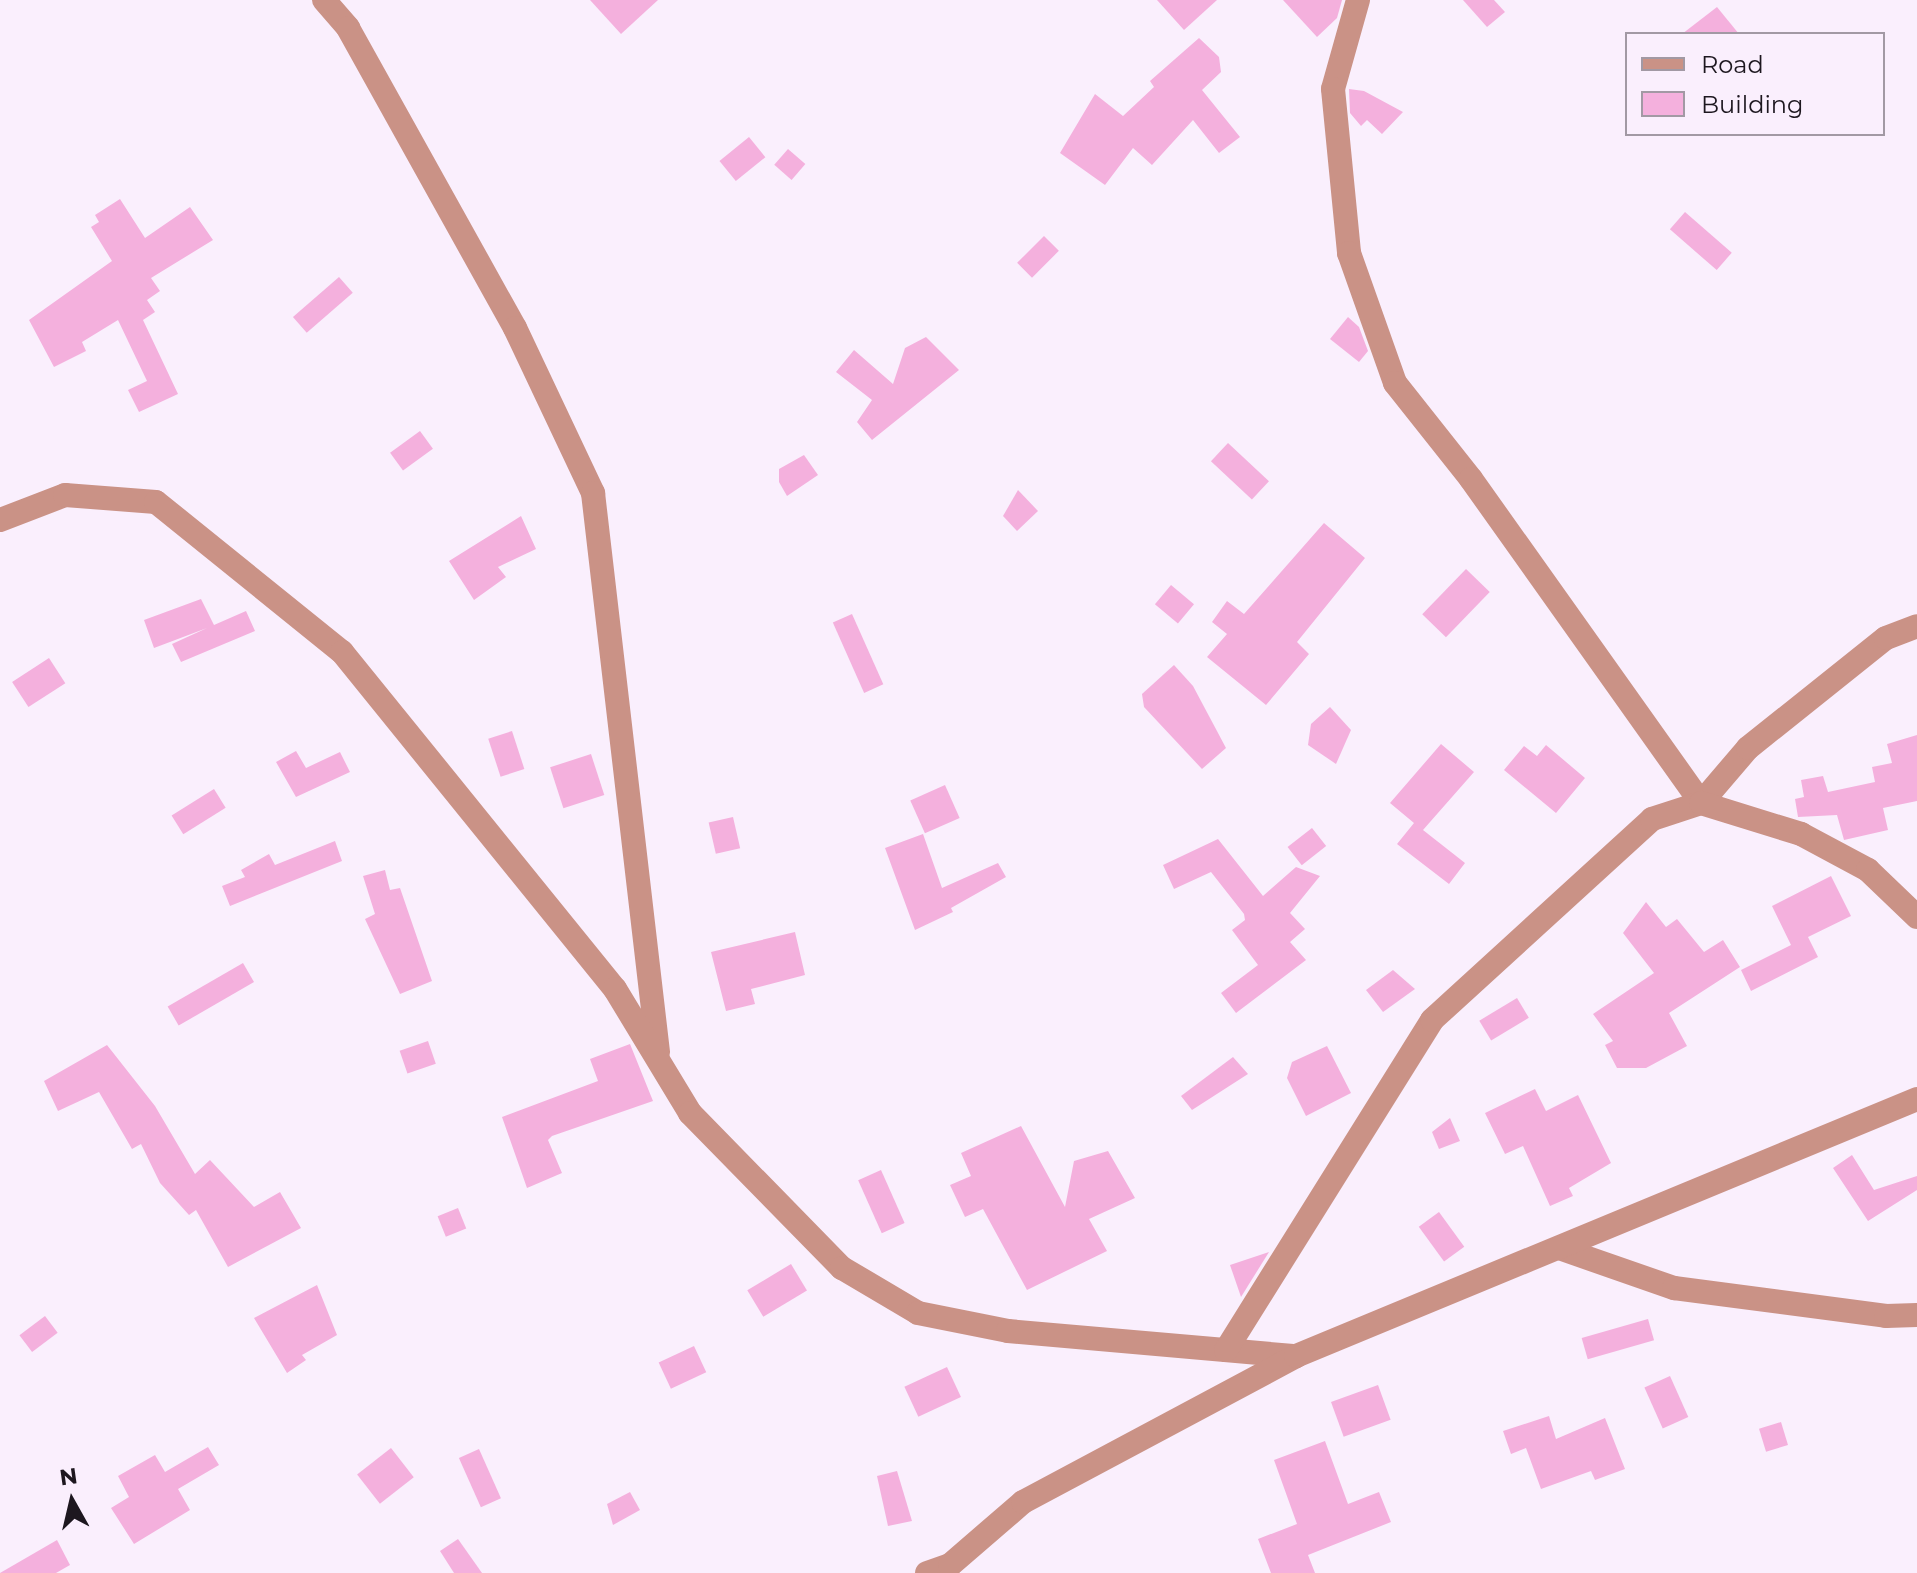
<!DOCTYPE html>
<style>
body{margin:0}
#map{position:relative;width:1917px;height:1573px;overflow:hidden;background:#faeffd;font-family:Montserrat,sans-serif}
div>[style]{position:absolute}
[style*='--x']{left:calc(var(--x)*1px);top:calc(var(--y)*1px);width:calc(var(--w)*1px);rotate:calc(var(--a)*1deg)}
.building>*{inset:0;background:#f4b0dd;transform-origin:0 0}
.minor>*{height:24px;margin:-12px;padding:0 12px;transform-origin:12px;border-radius:12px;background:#ca9286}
span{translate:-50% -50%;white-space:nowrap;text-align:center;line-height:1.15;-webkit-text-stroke:6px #faeffd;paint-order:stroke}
.legend{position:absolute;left:1625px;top:32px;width:260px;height:104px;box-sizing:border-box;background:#faeffd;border:2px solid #a299a4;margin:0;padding:10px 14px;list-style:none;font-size:24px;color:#1d171f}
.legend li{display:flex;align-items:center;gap:16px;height:40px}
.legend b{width:40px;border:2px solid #a299a4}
.north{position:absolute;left:32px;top:1461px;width:80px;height:80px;-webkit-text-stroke:6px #faeffd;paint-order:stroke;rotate:352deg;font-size:22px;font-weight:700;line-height:32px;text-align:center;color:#1d171f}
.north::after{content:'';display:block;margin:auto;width:28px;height:36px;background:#1d171f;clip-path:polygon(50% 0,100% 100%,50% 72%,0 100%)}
</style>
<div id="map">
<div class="building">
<i style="clip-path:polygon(590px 0,658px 0,621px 34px)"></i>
<i style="clip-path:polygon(1157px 0,1217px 0,1184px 30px)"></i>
<i style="clip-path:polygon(1283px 0,1342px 0,1337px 18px,1317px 37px)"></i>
<i style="clip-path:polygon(1463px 0,1494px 0,1505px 12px,1487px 27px)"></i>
<i style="clip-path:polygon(1717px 7px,1739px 34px,1682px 34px)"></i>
<i style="clip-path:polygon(1199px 38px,1219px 57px,1221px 72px,1202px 90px,1240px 137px,1219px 153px,1193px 120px,1152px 165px,1133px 148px,1105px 185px,1060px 153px,1095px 94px,1123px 116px,1154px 87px,1150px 81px)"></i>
<i style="clip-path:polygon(1349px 89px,1364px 91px,1403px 112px,1382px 134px,1367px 120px,1361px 126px,1350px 113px)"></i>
<i style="left:749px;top:137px;width:26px;height:38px;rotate:51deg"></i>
<i style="left:788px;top:149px;width:23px;height:21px;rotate:41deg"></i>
<i style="clip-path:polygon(120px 199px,145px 238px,190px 207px,213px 240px,151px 278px,160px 291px,147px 300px,155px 312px,143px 320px,178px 394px,139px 412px,128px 390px,147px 381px,118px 320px,82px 342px,86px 351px,54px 367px,29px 320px,112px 261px,91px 227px,99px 222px,95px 215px)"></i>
<i style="left:1685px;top:212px;width:62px;height:23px;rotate:41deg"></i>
<i style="left:1044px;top:236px;width:21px;height:38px;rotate:45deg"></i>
<i style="left:339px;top:277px;width:21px;height:61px;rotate:49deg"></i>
<i style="clip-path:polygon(1348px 317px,1359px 327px,1368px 351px,1359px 362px,1330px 339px)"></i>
<i style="clip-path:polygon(926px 337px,959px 370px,872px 440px,857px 422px,872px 400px,836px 372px,854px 350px,893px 384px,905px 348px)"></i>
<i style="left:420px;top:431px;width:22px;height:37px;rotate:54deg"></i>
<i style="left:1228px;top:443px;width:56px;height:25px;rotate:43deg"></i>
<i style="clip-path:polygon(804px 455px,818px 475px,787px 496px,779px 482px,779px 469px)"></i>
<i style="clip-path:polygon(1018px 490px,1038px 511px,1017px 531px,1003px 516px)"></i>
<i style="clip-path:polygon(521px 516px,536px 549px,498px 567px,506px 577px,474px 600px,449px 561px)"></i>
<i style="clip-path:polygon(1324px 523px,1365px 558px,1297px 642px,1309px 654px,1266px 705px,1207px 657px,1227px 634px,1212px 622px,1227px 601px,1244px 614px)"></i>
<i style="left:1466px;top:569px;width:33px;height:63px;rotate:44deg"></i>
<i style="left:1171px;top:585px;width:30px;height:25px;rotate:40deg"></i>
<i style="clip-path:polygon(201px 599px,214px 625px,246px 611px,255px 631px,181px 662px,172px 644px,207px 628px,154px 648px,144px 620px)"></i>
<i style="left:852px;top:614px;width:77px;height:21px;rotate:66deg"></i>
<i style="left:49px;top:658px;width:30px;height:44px;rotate:57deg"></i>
<i style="clip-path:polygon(1174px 665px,1193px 686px,1226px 748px,1202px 769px,1144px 707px,1142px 694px)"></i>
<i style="clip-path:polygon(1330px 707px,1351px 730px,1336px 764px,1308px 745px,1311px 724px)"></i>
<i style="left:512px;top:731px;width:40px;height:25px;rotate:72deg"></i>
<i style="clip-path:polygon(1917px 735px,1917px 801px,1883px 808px,1888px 830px,1844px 840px,1837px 815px,1798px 817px,1795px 799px,1804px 797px,1801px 780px,1823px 776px,1828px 792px,1875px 782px,1872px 767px,1892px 763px,1887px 744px)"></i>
<i style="clip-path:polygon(1441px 744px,1474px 772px,1423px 830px,1465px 863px,1449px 884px,1397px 844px,1414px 823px,1390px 803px)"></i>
<i style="clip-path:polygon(1546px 745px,1585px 778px,1556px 813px,1504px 770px,1524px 746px,1537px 756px)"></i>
<i style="clip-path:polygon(296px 751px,306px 768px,340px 752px,350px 772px,296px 797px,276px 762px)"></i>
<i style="left:591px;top:754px;width:43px;height:43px;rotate:72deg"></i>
<i style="left:945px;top:785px;width:36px;height:38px;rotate:66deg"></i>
<i style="left:214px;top:789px;width:22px;height:50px;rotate:58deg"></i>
<i style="left:733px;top:817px;width:32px;height:25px;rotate:77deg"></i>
<i style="left:1312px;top:828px;width:23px;height:31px;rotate:52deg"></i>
<i style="clip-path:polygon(923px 834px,942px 888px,998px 863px,1006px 877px,951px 908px,953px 912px,915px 930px,885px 848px)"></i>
<i style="clip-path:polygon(1218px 839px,1263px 896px,1296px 867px,1320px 876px,1290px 913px,1305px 929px,1290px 942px,1306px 960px,1236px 1013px,1221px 993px,1258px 965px,1232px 930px,1245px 920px,1244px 914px,1211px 872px,1174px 889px,1163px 865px)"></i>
<i style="clip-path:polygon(335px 841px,342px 861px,230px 906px,222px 886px,245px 877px,241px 870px,269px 854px,275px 865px)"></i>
<i style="clip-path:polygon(385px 870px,390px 890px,400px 888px,432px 981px,400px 994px,365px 919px,375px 914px,363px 876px)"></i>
<i style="clip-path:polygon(1831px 876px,1851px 916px,1808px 937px,1818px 957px,1751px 991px,1741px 970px,1791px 945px,1772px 906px)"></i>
<i style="clip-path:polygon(1646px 902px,1666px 927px,1677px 919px,1704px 952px,1723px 940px,1740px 967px,1669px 1013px,1687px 1046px,1646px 1068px,1617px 1068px,1605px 1045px,1613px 1041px,1593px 1014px,1654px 973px,1623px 933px)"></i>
<i style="clip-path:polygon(795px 932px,805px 975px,751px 989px,755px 1004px,726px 1011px,711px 952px)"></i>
<i style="left:243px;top:963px;width:22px;height:87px;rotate:60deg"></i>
<i style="clip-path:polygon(1393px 970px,1415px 989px,1383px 1012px,1366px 990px)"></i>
<i style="left:1517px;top:998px;width:23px;height:44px;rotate:59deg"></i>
<i style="left:428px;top:1041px;width:24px;height:30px;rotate:71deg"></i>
<i style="clip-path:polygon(630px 1044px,653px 1101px,552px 1136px,548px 1140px,562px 1173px,527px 1188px,502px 1117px,598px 1081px,590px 1059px)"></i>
<i style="clip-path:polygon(107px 1045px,155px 1106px,195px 1174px,210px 1160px,254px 1207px,280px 1192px,301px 1228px,228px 1267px,196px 1210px,189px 1215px,160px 1183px,141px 1144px,132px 1149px,99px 1092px,58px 1111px,44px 1081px)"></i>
<i style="clip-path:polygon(1327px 1046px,1351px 1093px,1306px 1116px,1287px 1078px,1292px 1062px)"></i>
<i style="clip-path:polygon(1233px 1057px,1248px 1074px,1192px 1110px,1181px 1096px)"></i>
<i style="clip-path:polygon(1535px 1089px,1546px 1111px,1578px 1095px,1611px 1163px,1569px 1188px,1573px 1196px,1550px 1206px,1523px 1146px,1505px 1154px,1485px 1113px)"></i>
<i style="clip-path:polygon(1450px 1118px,1460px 1141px,1439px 1149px,1432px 1132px)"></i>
<i style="clip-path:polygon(1021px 1126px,1065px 1207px,1074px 1161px,1108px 1151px,1135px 1198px,1089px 1219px,1107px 1251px,1027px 1290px,983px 1209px,965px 1217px,950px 1185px,971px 1176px,961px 1153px)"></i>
<i style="clip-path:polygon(1852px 1155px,1874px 1190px,1917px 1176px,1917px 1190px,1868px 1221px,1833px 1168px)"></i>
<i style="left:881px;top:1170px;width:58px;height:25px;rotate:66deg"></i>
<i style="left:458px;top:1208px;width:22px;height:22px;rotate:68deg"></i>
<i style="left:1439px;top:1212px;width:43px;height:25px;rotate:54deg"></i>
<i style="clip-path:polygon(1269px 1252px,1241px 1297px,1230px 1265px)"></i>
<i style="left:791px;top:1264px;width:31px;height:51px;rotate:59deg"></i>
<i style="clip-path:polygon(317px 1285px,337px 1335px,302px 1355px,306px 1360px,287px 1373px,254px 1318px)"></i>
<i style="left:45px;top:1316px;width:21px;height:32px;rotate:53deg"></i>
<i style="left:1648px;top:1319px;width:22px;height:69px;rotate:74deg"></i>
<i style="left:694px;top:1346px;width:29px;height:39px;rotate:65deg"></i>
<i style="left:947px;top:1367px;width:33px;height:47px;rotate:65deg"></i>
<i style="left:1670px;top:1376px;width:45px;height:28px;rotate:66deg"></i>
<i style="left:1378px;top:1385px;width:37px;height:50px;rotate:70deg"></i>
<i style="clip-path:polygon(1549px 1416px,1556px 1439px,1605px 1418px,1625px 1469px,1595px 1480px,1591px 1471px,1541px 1489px,1526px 1448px,1511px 1454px,1503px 1431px)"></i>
<i style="left:1781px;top:1422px;width:24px;height:23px;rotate:73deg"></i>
<i style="clip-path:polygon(1325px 1441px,1348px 1504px,1379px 1492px,1391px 1522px,1308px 1555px,1315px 1573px,1271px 1573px,1258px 1539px,1297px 1524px,1274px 1460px)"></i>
<i style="clip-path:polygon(208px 1447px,219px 1465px,178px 1489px,190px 1510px,134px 1544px,111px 1508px,129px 1497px,118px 1476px,155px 1455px,165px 1472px)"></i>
<i style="left:391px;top:1448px;width:37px;height:43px;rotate:52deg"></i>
<i style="left:479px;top:1449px;width:54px;height:22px;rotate:66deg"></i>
<i style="clip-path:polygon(897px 1471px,912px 1521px,888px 1526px,877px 1476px)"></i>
<i style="clip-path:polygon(630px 1492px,640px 1510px,613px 1525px,607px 1504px)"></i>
<i style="clip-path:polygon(458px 1539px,482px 1573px,454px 1573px,440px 1551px)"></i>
<i style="clip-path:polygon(57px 1540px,70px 1565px,56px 1573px,0 1573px)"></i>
</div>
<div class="minor">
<i style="--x:324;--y:0;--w:37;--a:49"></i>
<i style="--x:348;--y:28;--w:343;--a:60.9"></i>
<i style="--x:515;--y:328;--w:183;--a:64.7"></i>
<i style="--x:593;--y:493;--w:563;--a:83.37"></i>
<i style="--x:1358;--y:0;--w:92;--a:105.7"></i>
<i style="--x:1333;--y:89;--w:165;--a:84.4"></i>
<i style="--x:1349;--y:253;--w:138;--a:70.5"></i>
<i style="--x:1395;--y:383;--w:122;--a:51.6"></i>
<i style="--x:1471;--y:479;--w:397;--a:54.6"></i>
<i style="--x:1701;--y:803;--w:72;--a:-49.5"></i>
<i style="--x:1748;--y:748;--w:176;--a:-38.6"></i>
<i style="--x:1886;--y:638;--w:33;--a:-21"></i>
<i style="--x:0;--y:520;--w:70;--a:-21"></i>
<i style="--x:65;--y:495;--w:91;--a:4.4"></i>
<i style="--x:156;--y:502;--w:239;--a:38.9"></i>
<i style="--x:342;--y:652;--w:434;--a:51"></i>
<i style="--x:615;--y:989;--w:145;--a:58.8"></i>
<i style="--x:690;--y:1113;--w:217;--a:45.6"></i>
<i style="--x:842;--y:1268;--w:88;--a:30.6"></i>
<i style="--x:918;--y:1313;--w:92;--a:11.3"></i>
<i style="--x:1008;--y:1331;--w:289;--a:5"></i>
<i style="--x:1559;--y:1248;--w:122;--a:19.2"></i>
<i style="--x:1674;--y:1288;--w:214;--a:7.5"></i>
<i style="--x:1886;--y:1316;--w:31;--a:-2"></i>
<i style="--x:1226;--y:1350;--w:389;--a:-58"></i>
<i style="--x:1432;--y:1020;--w:298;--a:-42.4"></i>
<i style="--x:1652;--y:819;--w:52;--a:-18.1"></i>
<i style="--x:1701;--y:803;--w:105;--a:17.2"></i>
<i style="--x:1801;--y:834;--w:76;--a:28.2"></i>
<i style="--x:1868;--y:870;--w:68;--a:43.8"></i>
<i style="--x:927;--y:1573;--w:24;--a:-19"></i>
<i style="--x:950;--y:1565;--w:96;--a:-40.8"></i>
<i style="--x:1023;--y:1502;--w:310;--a:-28.1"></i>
<i style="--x:1296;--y:1356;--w:672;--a:-22.48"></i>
</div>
<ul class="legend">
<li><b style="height:10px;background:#ca9286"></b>Road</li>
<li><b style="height:22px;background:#f4b0dd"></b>Building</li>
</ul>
<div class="north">N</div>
</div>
